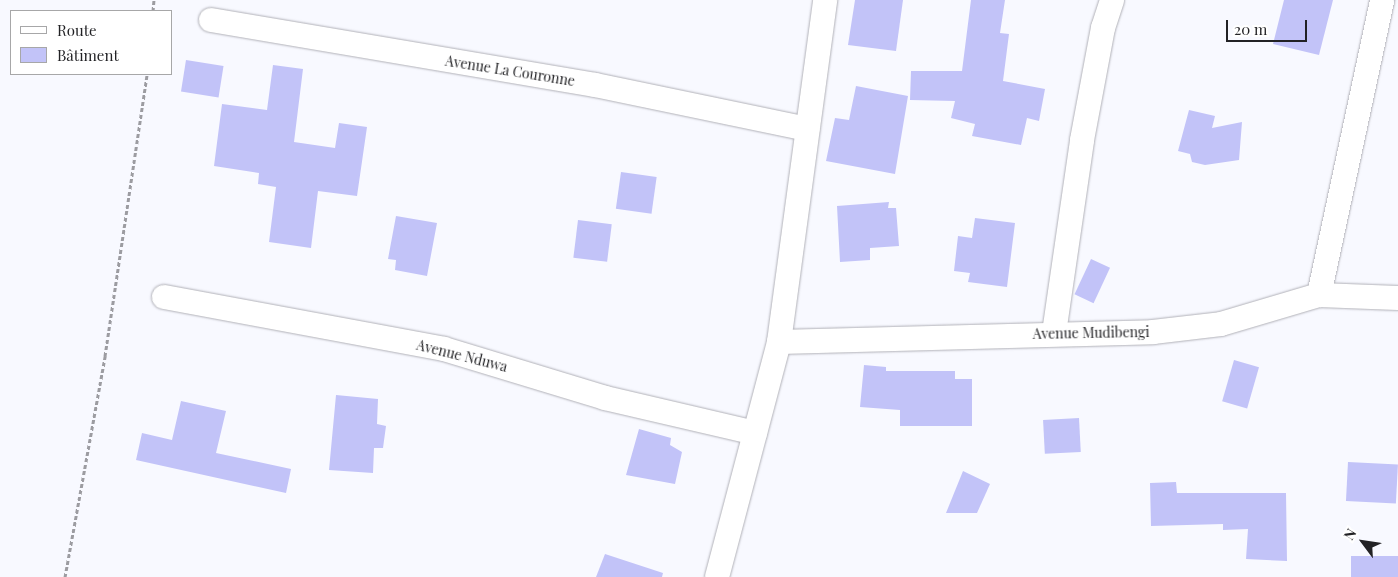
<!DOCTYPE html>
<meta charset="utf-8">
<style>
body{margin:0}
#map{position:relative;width:1398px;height:577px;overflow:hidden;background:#f8f9ff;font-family:"Playfair Display",serif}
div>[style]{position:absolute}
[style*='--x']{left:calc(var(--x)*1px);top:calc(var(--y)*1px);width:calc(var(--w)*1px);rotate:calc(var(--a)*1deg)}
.building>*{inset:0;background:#c2c3f8;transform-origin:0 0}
.path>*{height:3px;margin-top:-1.5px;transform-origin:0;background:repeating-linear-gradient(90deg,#9c9ca1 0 4px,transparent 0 6.5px)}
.roads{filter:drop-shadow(0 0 1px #b1b1b8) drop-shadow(0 0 1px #b1b1b8)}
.street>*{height:24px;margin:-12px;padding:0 12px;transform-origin:12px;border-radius:12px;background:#fff}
span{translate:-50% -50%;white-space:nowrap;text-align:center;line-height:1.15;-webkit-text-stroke:4px #fff;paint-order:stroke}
.street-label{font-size:14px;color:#222225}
.legend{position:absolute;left:10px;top:10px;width:162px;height:65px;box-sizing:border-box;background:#fff;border:1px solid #a7a7a8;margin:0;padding:6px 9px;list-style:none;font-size:15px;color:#222225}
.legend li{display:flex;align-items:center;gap:10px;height:25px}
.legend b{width:25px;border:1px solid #a7a7a8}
.north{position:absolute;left:1338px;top:517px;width:50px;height:50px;-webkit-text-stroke:4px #fff;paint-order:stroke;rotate:301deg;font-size:14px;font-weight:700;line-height:20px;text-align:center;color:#222225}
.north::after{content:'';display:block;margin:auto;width:18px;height:22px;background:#222225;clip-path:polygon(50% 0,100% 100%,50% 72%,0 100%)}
.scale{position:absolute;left:1226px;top:20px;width:81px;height:22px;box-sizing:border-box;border:2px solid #222225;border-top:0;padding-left:6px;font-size:15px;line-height:18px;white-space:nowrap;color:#222225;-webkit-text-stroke:4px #fff;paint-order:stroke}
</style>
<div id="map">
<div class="building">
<i style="clip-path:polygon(855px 0,903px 0,896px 51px,848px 45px)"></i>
<i style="clip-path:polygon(971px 0,1005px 0,1000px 33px,1009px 34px,1003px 81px,1045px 89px,1039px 121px,1027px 118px,1021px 145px,972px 136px,975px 124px,951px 118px,955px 101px,910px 100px,911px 71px,962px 71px)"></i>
<i style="clip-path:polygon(1284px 0,1333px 0,1319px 55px,1273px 44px)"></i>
<i style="left:186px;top:60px;width:38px;height:32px;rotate:9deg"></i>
<i style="clip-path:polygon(273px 65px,303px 69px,294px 142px,335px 148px,339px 123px,367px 127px,357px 196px,318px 191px,311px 248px,269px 242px,276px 187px,258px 184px,259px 173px,214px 166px,222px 104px,267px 110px)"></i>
<i style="clip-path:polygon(856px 86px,908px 96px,895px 174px,826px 161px,835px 118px,849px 120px)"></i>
<i style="clip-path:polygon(1189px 110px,1215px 116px,1212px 128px,1242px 122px,1239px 160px,1205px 165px,1192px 162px,1190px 154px,1178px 151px)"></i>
<i style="left:621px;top:172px;width:36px;height:37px;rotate:8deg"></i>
<i style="clip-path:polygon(889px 202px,888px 208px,896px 208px,899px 246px,870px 248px,870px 260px,840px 262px,837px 206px)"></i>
<i style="clip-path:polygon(396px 216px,437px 223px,427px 276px,395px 270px,396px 260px,388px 259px)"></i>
<i style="clip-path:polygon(975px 218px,1015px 223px,1007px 287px,968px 282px,970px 273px,954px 271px,958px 236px,972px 238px)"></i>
<i style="left:578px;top:220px;width:34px;height:38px;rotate:7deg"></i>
<i style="left:1091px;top:259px;width:21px;height:39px;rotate:25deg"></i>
<i style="left:1234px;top:360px;width:26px;height:43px;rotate:16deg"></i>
<i style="clip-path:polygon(864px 365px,886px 367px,886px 371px,955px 371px,955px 379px,972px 379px,972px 426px,900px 426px,900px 410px,860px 407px)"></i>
<i style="clip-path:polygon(336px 395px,378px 399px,377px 424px,386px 426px,383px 448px,374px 448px,373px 473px,329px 470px)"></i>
<i style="clip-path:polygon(181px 401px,226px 411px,216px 453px,291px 469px,286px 493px,136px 460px,142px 433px,172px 440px)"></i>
<i style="left:1079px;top:418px;width:34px;height:36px;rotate:87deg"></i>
<i style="clip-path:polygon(639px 429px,671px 438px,670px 445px,682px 452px,675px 484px,626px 475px)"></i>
<i style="left:1348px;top:462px;width:50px;height:39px;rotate:3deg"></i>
<i style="clip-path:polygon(963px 471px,990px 484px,977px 513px,946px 513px)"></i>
<i style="clip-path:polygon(1176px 482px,1177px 493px,1286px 493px,1287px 561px,1246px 559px,1248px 529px,1223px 530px,1223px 524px,1151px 526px,1150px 483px)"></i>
<i style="clip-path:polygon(605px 554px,663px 573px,662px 577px,596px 577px)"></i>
<i style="left:1351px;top:556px;width:47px;height:21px"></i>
</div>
<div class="path">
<i style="--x:153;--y:11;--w:11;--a:-85"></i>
<i style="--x:65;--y:577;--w:225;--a:-79.7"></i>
<i style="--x:105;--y:356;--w:285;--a:-81.5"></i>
</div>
<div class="roads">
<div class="street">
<i style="--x:211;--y:20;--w:389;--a:9.6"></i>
<i style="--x:595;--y:85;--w:217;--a:11.7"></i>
<i style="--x:1319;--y:295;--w:302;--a:-77.9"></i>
<i style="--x:164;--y:297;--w:285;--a:10.5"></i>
<i style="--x:444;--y:349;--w:168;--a:16.9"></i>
<i style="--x:605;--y:398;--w:154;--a:13.1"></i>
<i style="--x:1054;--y:333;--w:195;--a:-81.7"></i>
<i style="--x:1082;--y:140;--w:114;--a:-79.4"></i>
<i style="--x:1103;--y:28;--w:29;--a:-72"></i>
<i style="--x:779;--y:342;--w:374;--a:-1.5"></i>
<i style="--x:1153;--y:332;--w:68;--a:-6.7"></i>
<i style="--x:1221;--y:324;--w:102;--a:-16.5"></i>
<i style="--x:1319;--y:295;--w:79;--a:2.2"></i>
<i style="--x:717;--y:577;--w:243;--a:-75.2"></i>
<i style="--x:779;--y:342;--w:345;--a:-82.3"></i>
</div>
</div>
<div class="street-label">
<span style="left:510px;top:71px;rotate:9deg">Avenue La Couronne</span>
<span style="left:1091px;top:333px;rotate:-1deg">Avenue Mudibengi</span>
<span style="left:462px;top:356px;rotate:14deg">Avenue Nduwa</span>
</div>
<ul class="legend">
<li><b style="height:6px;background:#fff"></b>Route</li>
<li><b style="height:14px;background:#c2c3f8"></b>Bâtiment</li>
</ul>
<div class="north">N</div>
<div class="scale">20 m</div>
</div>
